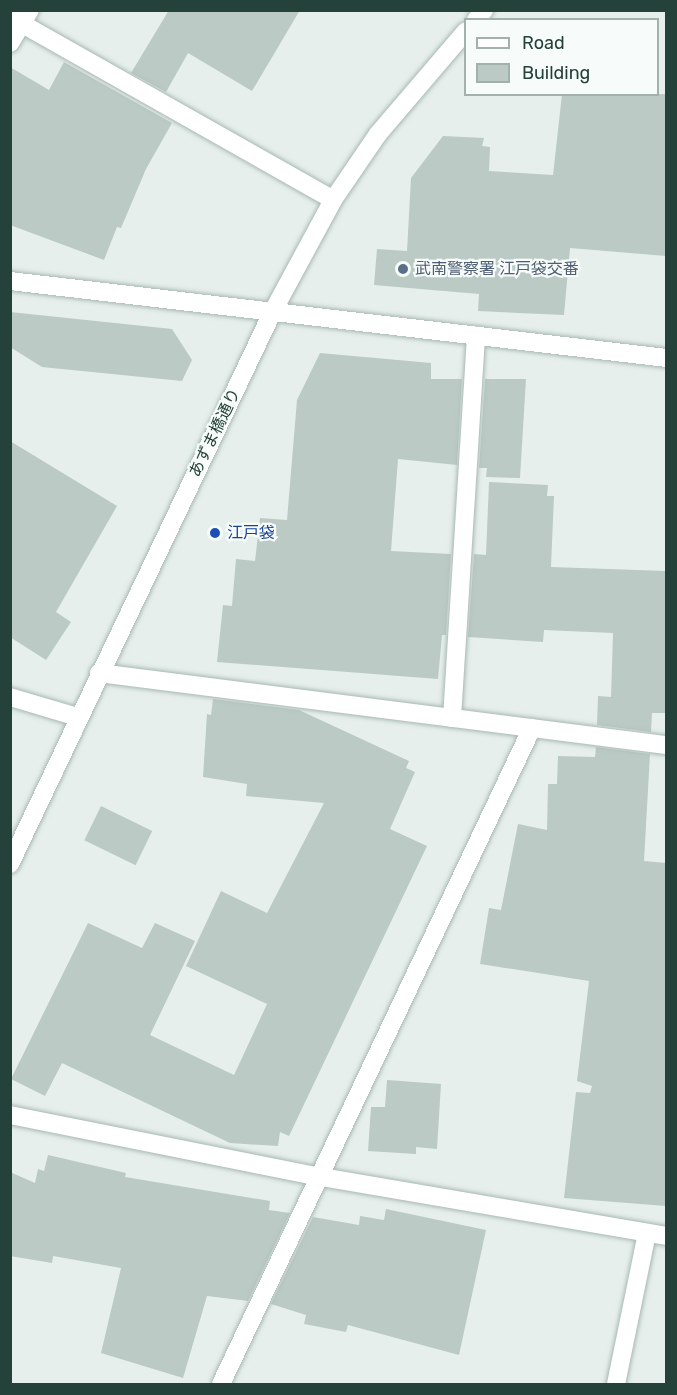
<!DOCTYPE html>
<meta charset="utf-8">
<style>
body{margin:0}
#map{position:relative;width:677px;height:1395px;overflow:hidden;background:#e6efeb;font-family:Rubik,"Noto Sans JP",sans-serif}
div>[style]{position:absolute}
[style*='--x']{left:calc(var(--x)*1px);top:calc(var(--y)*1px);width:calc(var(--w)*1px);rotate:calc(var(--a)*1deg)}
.building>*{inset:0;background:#bbcac4;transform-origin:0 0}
.roads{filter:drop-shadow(0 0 2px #a8b8b2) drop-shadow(0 0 2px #a8b8b2)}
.minor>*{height:18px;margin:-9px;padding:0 9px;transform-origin:9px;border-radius:9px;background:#fff}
.dots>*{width:16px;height:16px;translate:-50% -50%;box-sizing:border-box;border:3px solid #f7fbf9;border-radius:50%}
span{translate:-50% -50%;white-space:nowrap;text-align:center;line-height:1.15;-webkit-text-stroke:4.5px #f7fbf9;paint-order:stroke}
.service-label{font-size:16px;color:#4e5e75}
.left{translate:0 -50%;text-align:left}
.street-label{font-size:16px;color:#24423a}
.transit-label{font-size:16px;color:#164399}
.frame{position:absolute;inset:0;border:12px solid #24423a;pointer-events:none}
.legend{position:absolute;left:464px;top:18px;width:195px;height:78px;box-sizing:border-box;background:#f7fbf9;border:2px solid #a3b1ad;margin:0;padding:8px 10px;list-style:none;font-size:18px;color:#24423a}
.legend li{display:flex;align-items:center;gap:12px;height:30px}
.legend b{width:30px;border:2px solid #a3b1ad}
</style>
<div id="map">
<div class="building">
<i style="clip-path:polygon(169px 10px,300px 10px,252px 91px,188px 53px,166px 92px,131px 73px)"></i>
<i style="clip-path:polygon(64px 62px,172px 123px,146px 169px,121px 228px,117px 227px,104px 260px,10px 225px,10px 67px,49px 90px)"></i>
<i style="clip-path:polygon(562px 94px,666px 94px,666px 256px,570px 248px,564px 315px,478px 311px,479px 294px,374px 285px,377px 249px,407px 251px,411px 178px,443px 136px,484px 138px,482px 146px,490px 147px,489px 171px,553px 175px)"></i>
<i style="clip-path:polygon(10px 312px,172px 329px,192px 360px,182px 381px,42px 367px,10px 347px)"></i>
<i style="clip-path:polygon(320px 353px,431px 363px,431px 379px,462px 379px,457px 465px,398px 459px,391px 551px,451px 554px,446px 635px,442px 635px,438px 679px,217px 662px,223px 605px,232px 606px,236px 559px,255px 561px,260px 518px,287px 520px,297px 400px)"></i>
<i style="clip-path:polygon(485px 379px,526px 379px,520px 478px,486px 477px,487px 468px,479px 468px)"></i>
<i style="clip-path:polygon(10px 441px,117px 506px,56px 612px,71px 622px,46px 660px,10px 637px)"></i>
<i style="clip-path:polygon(489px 482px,548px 485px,547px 496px,554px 496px,551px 567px,666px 571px,665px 713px,652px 713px,651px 732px,597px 725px,598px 696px,611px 697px,613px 633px,544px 630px,543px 642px,468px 637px,474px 554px,486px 555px)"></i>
<i style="clip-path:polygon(213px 699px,299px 710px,409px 761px,406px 768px,415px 772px,390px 829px,427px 846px,289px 1136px,280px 1132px,278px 1146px,230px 1143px,62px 1063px,45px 1096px,11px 1079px,88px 923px,142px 948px,155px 923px,195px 941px,150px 1035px,234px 1075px,267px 1004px,186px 966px,221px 891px,267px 913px,324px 803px,246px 796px,247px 784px,203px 777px,207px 714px,211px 715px)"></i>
<i style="clip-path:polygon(596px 747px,650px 754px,644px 861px,666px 863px,666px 1206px,564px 1198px,576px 1092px,590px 1093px,592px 1086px,577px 1081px,589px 981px,480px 964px,489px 908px,501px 910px,518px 824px,547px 830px,548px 784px,557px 784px,558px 756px,595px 757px)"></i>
<i style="left:101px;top:806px;width:57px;height:38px;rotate:26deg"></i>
<i style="clip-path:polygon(387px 1080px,441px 1084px,437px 1149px,416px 1147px,416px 1154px,368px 1151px,371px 1107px,385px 1107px)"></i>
<i style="clip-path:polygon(48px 1155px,126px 1173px,125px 1177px,270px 1201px,269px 1210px,290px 1213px,248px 1301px,207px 1296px,183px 1378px,101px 1353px,121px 1268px,53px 1256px,52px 1263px,10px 1256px,10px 1172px,35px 1183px,38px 1169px,44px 1171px)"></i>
<i style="clip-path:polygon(386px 1209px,486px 1230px,459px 1355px,348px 1325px,346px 1332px,304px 1324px,306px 1315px,271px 1304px,313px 1217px,359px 1225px,360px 1216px,384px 1220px)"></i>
</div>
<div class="roads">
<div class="minor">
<i style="--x:10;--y:17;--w:371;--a:29.5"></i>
<i style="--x:476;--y:20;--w:13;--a:-51"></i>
<i style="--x:10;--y:43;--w:39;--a:-59"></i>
<i style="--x:10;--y:281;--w:661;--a:6.69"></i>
<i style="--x:99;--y:673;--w:572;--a:7.24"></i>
<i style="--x:10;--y:697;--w:70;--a:16.6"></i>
<i style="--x:452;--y:718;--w:383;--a:-86.4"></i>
<i style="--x:10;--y:864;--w:610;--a:-64.57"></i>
<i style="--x:272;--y:313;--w:128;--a:-61.6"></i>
<i style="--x:333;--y:200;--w:80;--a:-55.7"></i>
<i style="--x:378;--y:134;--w:135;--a:-49.5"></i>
<i style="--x:10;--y:1115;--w:317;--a:11.3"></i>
<i style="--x:321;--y:1177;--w:350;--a:9.7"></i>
<i style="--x:221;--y:1384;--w:726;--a:-64.64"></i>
<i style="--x:616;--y:1384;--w:154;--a:-78.4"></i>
</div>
</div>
<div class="dots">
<i style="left:403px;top:269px;background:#5c6f8a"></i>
<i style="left:215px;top:533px;background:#1a4fb4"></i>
</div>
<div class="service-label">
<span class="left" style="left:415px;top:269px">武南警察署 江戸袋交番</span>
</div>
<div class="street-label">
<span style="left:215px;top:433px;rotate:-64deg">あずま橋通り</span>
</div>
<div class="transit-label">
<span class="left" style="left:227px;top:533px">江戸袋</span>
</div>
<div class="frame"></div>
<ul class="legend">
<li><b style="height:8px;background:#fff"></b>Road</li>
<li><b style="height:16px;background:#bbcac4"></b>Building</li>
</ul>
</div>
